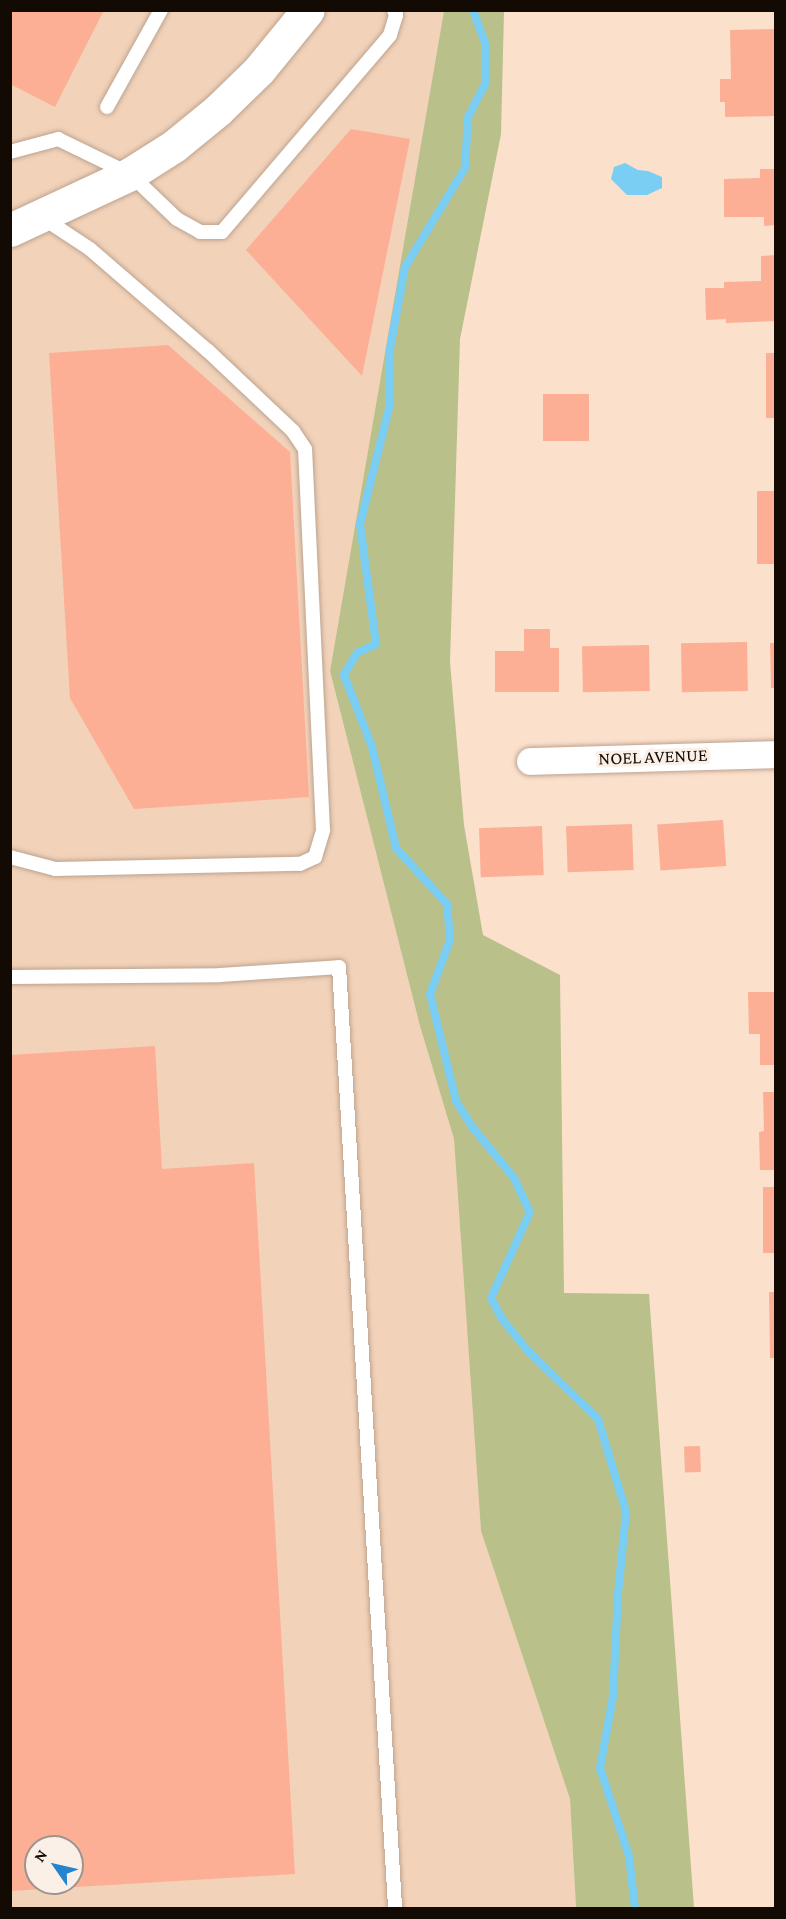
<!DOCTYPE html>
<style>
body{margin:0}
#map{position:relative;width:786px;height:1919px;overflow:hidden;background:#fbe0cc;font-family:"Crimson Pro",serif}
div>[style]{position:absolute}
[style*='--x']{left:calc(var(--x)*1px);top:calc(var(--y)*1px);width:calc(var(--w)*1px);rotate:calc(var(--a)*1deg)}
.built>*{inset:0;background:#f2d2b9}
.green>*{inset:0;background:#b9c089}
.water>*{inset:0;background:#7acdf3}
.stream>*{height:8px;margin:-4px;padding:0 4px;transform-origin:4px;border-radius:4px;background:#7acdf3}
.building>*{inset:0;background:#fcaf95;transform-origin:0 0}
.roads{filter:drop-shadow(0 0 2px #bca38f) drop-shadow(0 0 2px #bca38f)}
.lane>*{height:14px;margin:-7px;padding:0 7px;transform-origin:7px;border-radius:7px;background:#fff}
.street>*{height:27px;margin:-13.5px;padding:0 13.5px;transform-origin:13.5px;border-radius:13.5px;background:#fff}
.secondary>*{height:33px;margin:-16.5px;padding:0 16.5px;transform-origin:16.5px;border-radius:16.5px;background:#fff}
span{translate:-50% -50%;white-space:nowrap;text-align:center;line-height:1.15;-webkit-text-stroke:6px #fbf0e8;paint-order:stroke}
.street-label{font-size:18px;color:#130a04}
.frame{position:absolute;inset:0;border:12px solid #130a04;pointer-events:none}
.north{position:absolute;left:24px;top:1835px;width:60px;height:60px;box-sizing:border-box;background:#fbf0e8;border:2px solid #9e948d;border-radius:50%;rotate:304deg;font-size:16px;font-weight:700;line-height:24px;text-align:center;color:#130a04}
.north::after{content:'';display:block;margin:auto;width:21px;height:27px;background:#2484d0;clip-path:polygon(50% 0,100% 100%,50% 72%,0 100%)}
</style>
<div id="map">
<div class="built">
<i style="clip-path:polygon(evenodd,11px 11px,444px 11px,330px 671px,420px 1026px,454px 1139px,481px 1531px,570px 1799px,576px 1908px,11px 1908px,11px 11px,36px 1847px,72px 1847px,72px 1883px,36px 1883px,36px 1847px)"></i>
</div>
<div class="green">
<i style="clip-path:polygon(444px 11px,504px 11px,501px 134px,460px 339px,450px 662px,464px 825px,483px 935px,560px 975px,564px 1293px,649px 1294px,694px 1908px,576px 1908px,570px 1799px,481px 1531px,454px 1139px,420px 1026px,330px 671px)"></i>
</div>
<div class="water">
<i style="clip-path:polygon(625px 163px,638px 170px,648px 171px,662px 177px,662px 188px,647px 195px,627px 195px,611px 179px,614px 167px)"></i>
</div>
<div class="stream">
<i style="--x:473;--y:10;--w:35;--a:70"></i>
<i style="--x:485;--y:43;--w:41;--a:90"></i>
<i style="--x:485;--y:84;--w:37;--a:117"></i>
<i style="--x:468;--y:117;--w:51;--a:93.4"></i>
<i style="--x:465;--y:168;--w:116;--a:121.2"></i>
<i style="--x:405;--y:267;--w:83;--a:100.4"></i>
<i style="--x:390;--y:349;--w:59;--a:91"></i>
<i style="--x:389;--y:408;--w:120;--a:104"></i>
<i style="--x:360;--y:524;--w:121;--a:82.4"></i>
<i style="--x:376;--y:644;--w:21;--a:155"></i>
<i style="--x:357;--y:653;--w:26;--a:121"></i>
<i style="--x:344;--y:675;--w:77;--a:68.7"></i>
<i style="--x:372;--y:747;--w:104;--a:76.6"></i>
<i style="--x:396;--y:848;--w:76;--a:47.7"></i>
<i style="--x:447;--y:904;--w:36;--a:85"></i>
<i style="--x:450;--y:940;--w:58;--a:110.3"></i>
<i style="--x:430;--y:994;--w:110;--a:76.3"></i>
<i style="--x:456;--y:1101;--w:32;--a:58"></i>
<i style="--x:473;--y:1128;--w:65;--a:50.6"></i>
<i style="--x:514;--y:1178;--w:38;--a:65"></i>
<i style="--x:530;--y:1212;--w:94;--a:114.4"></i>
<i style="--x:491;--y:1298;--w:24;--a:62"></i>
<i style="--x:502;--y:1319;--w:40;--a:51"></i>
<i style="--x:527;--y:1350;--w:99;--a:44.2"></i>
<i style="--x:598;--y:1419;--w:97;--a:73.2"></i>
<i style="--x:626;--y:1512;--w:81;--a:95.6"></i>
<i style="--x:618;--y:1593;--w:103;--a:92.8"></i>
<i style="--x:613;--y:1696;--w:73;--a:100.2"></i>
<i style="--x:600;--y:1768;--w:93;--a:71.8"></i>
<i style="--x:629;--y:1856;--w:52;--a:83.4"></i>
</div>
<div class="building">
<i style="clip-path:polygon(10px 10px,104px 10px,55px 107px,10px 84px)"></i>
<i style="clip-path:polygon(776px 29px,776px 116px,725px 117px,725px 102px,720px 102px,720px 79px,731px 79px,730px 30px)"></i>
<i style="clip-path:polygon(351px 129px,410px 139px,362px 376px,246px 250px)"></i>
<i style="clip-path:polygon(760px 169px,776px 169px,776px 225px,764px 226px,764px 217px,724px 217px,724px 179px,760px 178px)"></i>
<i style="clip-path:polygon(776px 255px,776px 321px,726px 323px,726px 319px,706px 320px,705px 288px,724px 288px,724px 282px,761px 281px,761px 256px)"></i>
<i style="clip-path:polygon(168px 345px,290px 452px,309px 797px,134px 809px,70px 698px,49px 353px)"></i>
<i style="left:766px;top:353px;width:10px;height:65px"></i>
<i style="left:543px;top:394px;width:46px;height:47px"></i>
<i style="left:757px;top:491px;width:19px;height:73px"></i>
<i style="clip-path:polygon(524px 629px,550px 629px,550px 648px,559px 648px,559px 692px,495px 692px,495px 651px,524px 651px)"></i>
<i style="left:747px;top:642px;width:49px;height:66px;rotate:89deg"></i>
<i style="clip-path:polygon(770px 643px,776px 643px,776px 688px,771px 688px)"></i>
<i style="left:649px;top:645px;width:46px;height:67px;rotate:89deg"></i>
<i style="left:723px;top:820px;width:46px;height:66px;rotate:86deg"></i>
<i style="left:632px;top:824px;width:46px;height:66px;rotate:88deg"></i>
<i style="left:542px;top:826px;width:49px;height:63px;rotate:88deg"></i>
<i style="clip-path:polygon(748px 992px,776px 992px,776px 1065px,760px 1065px,760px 1034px,749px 1034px)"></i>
<i style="clip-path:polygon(evenodd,155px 1046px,162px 1169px,254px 1163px,295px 1874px,10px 1891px,10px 1055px,155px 1046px,36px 1847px,72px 1847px,72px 1883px,36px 1883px,36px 1847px)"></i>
<i style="clip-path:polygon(763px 1092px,776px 1092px,776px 1170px,760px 1170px,759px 1132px,764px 1131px)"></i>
<i style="left:763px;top:1187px;width:13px;height:66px"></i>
<i style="clip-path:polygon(769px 1292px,776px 1292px,776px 1358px,770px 1358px)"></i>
<i style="left:700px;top:1446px;width:26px;height:16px;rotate:88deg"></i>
</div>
<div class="roads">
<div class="lane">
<i style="--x:107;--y:107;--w:111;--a:-60.9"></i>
<i style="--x:10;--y:152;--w:50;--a:-15.2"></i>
<i style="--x:58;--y:139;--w:80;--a:25.9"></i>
<i style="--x:130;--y:174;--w:65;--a:43.8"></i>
<i style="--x:177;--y:219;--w:26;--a:29"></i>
<i style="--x:200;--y:232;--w:22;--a:0"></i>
<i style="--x:222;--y:232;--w:259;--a:-49.5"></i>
<i style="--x:390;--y:35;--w:21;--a:-73"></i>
<i style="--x:396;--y:15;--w:5;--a:-112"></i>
<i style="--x:10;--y:857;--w:47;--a:14.9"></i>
<i style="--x:55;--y:869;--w:245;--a:-1.2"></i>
<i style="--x:300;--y:864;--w:17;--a:-25"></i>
<i style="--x:315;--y:857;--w:28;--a:-73"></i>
<i style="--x:323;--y:830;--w:381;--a:-92.7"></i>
<i style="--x:305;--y:449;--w:22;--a:-124"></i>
<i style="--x:293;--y:431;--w:117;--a:-136.7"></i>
<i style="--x:208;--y:351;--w:156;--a:-139.2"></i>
<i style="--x:90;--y:249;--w:56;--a:-146.6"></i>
<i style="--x:10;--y:977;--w:210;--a:-0.5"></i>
<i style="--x:220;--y:975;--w:119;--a:-3.8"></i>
<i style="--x:339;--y:967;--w:943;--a:86.59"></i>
</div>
<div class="street">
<i style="--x:530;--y:761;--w:246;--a:-1.6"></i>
</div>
<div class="secondary">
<i style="--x:10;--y:230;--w:132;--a:-25"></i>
<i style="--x:130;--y:174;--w:52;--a:-32.5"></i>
<i style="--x:174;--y:146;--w:57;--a:-39.3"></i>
<i style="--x:218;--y:110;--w:57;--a:-44.3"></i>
<i style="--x:259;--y:70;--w:77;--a:-50.8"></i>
</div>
</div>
<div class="street-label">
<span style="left:653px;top:757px;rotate:-2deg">NOEL AVENUE</span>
</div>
<div class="frame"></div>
<div class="north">N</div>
</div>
